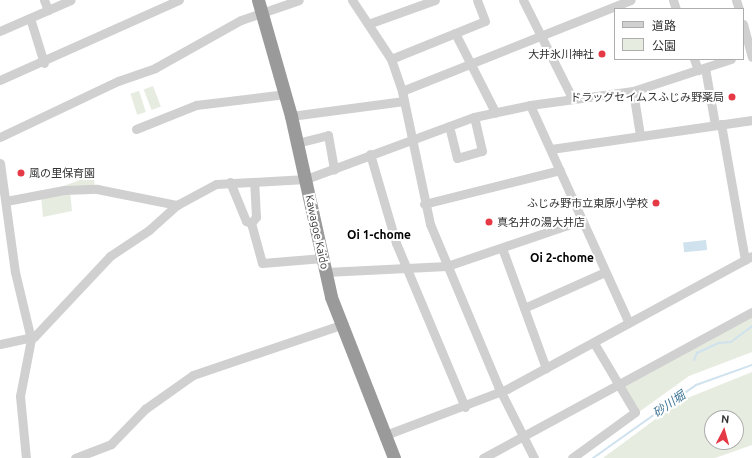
<!DOCTYPE html>
<meta charset="utf-8">
<style>
body{margin:0}
#map{position:relative;width:752px;height:458px;overflow:hidden;background:#fff;font-family:Ubuntu,"Noto Sans JP",sans-serif}
div>[style]{position:absolute}
[style*='--x']{left:calc(var(--x)*1px);top:calc(var(--y)*1px);width:calc(var(--w)*1px);rotate:calc(var(--a)*1deg)}
.green>*{inset:0;background:#e6ecdf;transform-origin:0 0}
.water>*{inset:0;background:#cfe2ee;transform-origin:0 0}
.stream>*{height:2px;margin:-1px;padding:0 1px;transform-origin:1px;border-radius:1px;background:#cfe2ee}
.minor>*{height:9px;margin:-4.5px;padding:0 4.5px;transform-origin:4.5px;border-radius:4.5px;background:#d0d0d0}
.highway>*{height:13px;margin:-6.5px;padding:0 6.5px;transform-origin:6.5px;border-radius:6.5px;background:#9a9a9a}
.dots>*{width:11px;height:11px;translate:-50% -50%;box-sizing:border-box;border:2px solid #fff;border-radius:50%}
span{translate:-50% -50%;white-space:nowrap;text-align:center;line-height:1.15;-webkit-text-stroke:4px #fff;paint-order:stroke}
.poi-label{font-size:11px;color:#333}
.right{translate:-100% -50%;text-align:right}
.left{translate:0 -50%;text-align:left}
.street-label{font-size:11px;color:#333}
.neighbourhood-label{font-size:12px;color:#000;font-weight:700}
.water-label{font-size:12px;color:#3f7597;font-style:italic}
.legend{position:absolute;left:614px;top:8px;width:130px;height:52px;box-sizing:border-box;background:#fff;border:1px solid #adadad;margin:0;padding:5px 7px;list-style:none;font-size:12px;color:#333}
.legend li{display:flex;align-items:center;gap:8px;height:20px}
.legend b{width:20px;border:1px solid #adadad}
.north{position:absolute;left:704px;top:410px;width:40px;height:40px;box-sizing:border-box;background:#fff;border:1px solid #adadad;border-radius:50%;rotate:6deg;font-size:11px;font-weight:700;line-height:16px;text-align:center;color:#333}
.north::after{content:'';display:block;margin:auto;width:14px;height:18px;background:#e63946;clip-path:polygon(50% 0,100% 100%,50% 72%,0 100%)}
</style>
<div id="map">
<div class="green">
<i style="left:153px;top:86px;width:22px;height:10px;rotate:69deg"></i>
<i style="left:139px;top:91px;width:22px;height:9px;rotate:72deg"></i>
<i style="clip-path:polygon(94px 177px,95px 188px,61px 187px,80px 180px)"></i>
<i style="clip-path:polygon(70px 191px,72px 211px,43px 217px,41px 196px)"></i>
<i style="clip-path:polygon(752px 317px,752px 352px,689px 376px,639px 412px,622px 387px)"></i>
<i style="clip-path:polygon(evenodd,752px 372px,752px 445px,715px 458px,603px 458px,680px 401px,752px 372px,712px 418px,736px 418px,736px 442px,712px 442px,712px 418px)"></i>
</div>
<div class="water">
<i style="left:706px;top:240px;width:10px;height:23px;rotate:84deg"></i>
</div>
<div class="stream">
<i style="--x:694;--y:360;--w:8;--a:-67"></i>
<i style="--x:697;--y:353;--w:23;--a:-25"></i>
<i style="--x:718;--y:343;--w:13;--a:-4"></i>
<i style="--x:731;--y:342;--w:26;--a:-37"></i>
<i style="--x:593;--y:458;--w:126;--a:-35.3"></i>
<i style="--x:696;--y:385;--w:59;--a:-19.7"></i>
</div>
<div class="minor">
<i style="--x:44;--y:0;--w:11;--a:68"></i>
<i style="--x:352;--y:0;--w:71;--a:56.5"></i>
<i style="--x:391;--y:59;--w:34;--a:71"></i>
<i style="--x:402;--y:91;--w:136;--a:78.1"></i>
<i style="--x:430;--y:224;--w:176;--a:67.2"></i>
<i style="--x:498;--y:386;--w:80;--a:63.4"></i>
<i style="--x:523;--y:0;--w:110;--a:63.4"></i>
<i style="--x:673;--y:0;--w:9;--a:72"></i>
<i style="--x:736;--y:0;--w:9;--a:72"></i>
<i style="--x:30;--y:18;--w:47;--a:72.7"></i>
<i style="--x:368;--y:24;--w:71;--a:-19.7"></i>
<i style="--x:743;--y:24;--w:34;--a:75"></i>
<i style="--x:0;--y:31;--w:77;--a:-23.6"></i>
<i style="--x:455;--y:33;--w:89;--a:63.1"></i>
<i style="--x:391;--y:59;--w:101;--a:-22"></i>
<i style="--x:485;--y:21;--w:22;--a:-111"></i>
<i style="--x:694;--y:59;--w:12;--a:70"></i>
<i style="--x:705;--y:68;--w:58;--a:80"></i>
<i style="--x:0;--y:80;--w:196;--a:-24.1"></i>
<i style="--x:402;--y:91;--w:246;--a:-21.7"></i>
<i style="--x:633;--y:91;--w:45;--a:81"></i>
<i style="--x:530;--y:105;--w:239;--a:65.6"></i>
<i style="--x:291;--y:116;--w:114;--a:-7.6"></i>
<i style="--x:721;--y:124;--w:138;--a:80"></i>
<i style="--x:449;--y:126;--w:33;--a:76"></i>
<i style="--x:457;--y:158;--w:26;--a:-16"></i>
<i style="--x:482;--y:151;--w:35;--a:-103"></i>
<i style="--x:136;--y:129;--w:65;--a:-21.8"></i>
<i style="--x:196;--y:105;--w:90;--a:-7"></i>
<i style="--x:0;--y:137;--w:131;--a:-25.4"></i>
<i style="--x:118;--y:81;--w:39;--a:-19"></i>
<i style="--x:155;--y:68;--w:98;--a:-29.2"></i>
<i style="--x:241;--y:20;--w:61;--a:-19"></i>
<i style="--x:297;--y:143;--w:32;--a:-14"></i>
<i style="--x:328;--y:135;--w:35;--a:80"></i>
<i style="--x:551;--y:149;--w:203;--a:-8.2"></i>
<i style="--x:370;--y:154;--w:93;--a:73.7"></i>
<i style="--x:396;--y:243;--w:178;--a:67.2"></i>
<i style="--x:0;--y:163;--w:110;--a:82.2"></i>
<i style="--x:15;--y:272;--w:69;--a:76.6"></i>
<i style="--x:31;--y:339;--w:58;--a:100.9"></i>
<i style="--x:20;--y:396;--w:62;--a:84.5"></i>
<i style="--x:230;--y:182;--w:42;--a:67.7"></i>
<i style="--x:246;--y:221;--w:5;--a:22"></i>
<i style="--x:251;--y:223;--w:41;--a:74.6"></i>
<i style="--x:262;--y:263;--w:61;--a:-4.7"></i>
<i style="--x:6;--y:201;--w:59;--a:-10.7"></i>
<i style="--x:64;--y:190;--w:33;--a:-2"></i>
<i style="--x:97;--y:189;--w:82;--a:11.3"></i>
<i style="--x:424;--y:204;--w:140;--a:-14"></i>
<i style="--x:251;--y:223;--w:8;--a:-50"></i>
<i style="--x:256;--y:217;--w:35;--a:-93"></i>
<i style="--x:502;--y:248;--w:128;--a:69.9"></i>
<i style="--x:326;--y:272;--w:121;--a:-2.8"></i>
<i style="--x:447;--y:266;--w:143;--a:-18.8"></i>
<i style="--x:524;--y:308;--w:89;--a:-24"></i>
<i style="--x:0;--y:344;--w:35;--a:-12"></i>
<i style="--x:34;--y:337;--w:111;--a:-46.8"></i>
<i style="--x:110;--y:256;--w:47;--a:-33.7"></i>
<i style="--x:149;--y:230;--w:38;--a:-42"></i>
<i style="--x:177;--y:205;--w:44;--a:-28.3"></i>
<i style="--x:216;--y:184;--w:90;--a:-3.2"></i>
<i style="--x:306;--y:179;--w:179;--a:-20.3"></i>
<i style="--x:474;--y:117;--w:57;--a:-12.1"></i>
<i style="--x:530;--y:105;--w:104;--a:-7.7"></i>
<i style="--x:633;--y:91;--w:103;--a:-18.1"></i>
<i style="--x:388;--y:434;--w:127;--a:-20.7"></i>
<i style="--x:507;--y:389;--w:279;--a:-28.5"></i>
<i style="--x:75;--y:458;--w:39;--a:-21"></i>
<i style="--x:111;--y:444;--w:49;--a:-45.8"></i>
<i style="--x:145;--y:409;--w:59;--a:-35.3"></i>
<i style="--x:193;--y:375;--w:156;--a:-18.7"></i>
<i style="--x:483;--y:458;--w:306;--a:-28.5"></i>
<i style="--x:572;--y:458;--w:78;--a:-36.1"></i>
<i style="--x:635;--y:412;--w:80;--a:-120.7"></i>
</div>
<div class="highway">
<i style="--x:258;--y:0;--w:121;--a:74.1"></i>
<i style="--x:291;--y:116;--w:185;--a:77.5"></i>
<i style="--x:331;--y:297;--w:173;--a:68.6"></i>
</div>
<div class="dots">
<i style="left:602px;top:54px;background:#e63946"></i>
<i style="left:732px;top:97px;background:#e63946"></i>
<i style="left:21px;top:173px;background:#e63946"></i>
<i style="left:656px;top:203px;background:#e63946"></i>
<i style="left:489px;top:222px;background:#e63946"></i>
</div>
<div class="poi-label">
<span class="right" style="left:594px;top:54px">大井氷川神社</span>
<span class="right" style="left:724px;top:97px">ドラッグセイムスふじみ野薬局</span>
<span class="left" style="left:29px;top:173px">風の里保育園</span>
<span class="right" style="left:648px;top:203px">ふじみ野市立東原小学校</span>
<span class="left" style="left:497px;top:222px">真名井の湯大井店</span>
</div>
<div class="street-label">
<span style="left:317px;top:232px;rotate:78deg">Kawagoe Kaido</span>
</div>
<div class="neighbourhood-label">
<span style="left:379px;top:235px">Oi 1-chome</span>
<span style="left:562px;top:258px">Oi 2-chome</span>
</div>
<div class="water-label">
<span style="left:669px;top:404px;rotate:-35deg">砂川堀</span>
</div>
<ul class="legend">
<li><b style="height:5px;background:#d0d0d0"></b>道路</li>
<li><b style="height:11px;background:#e6ecdf"></b>公園</li>
</ul>
<div class="north">N</div>
</div>
